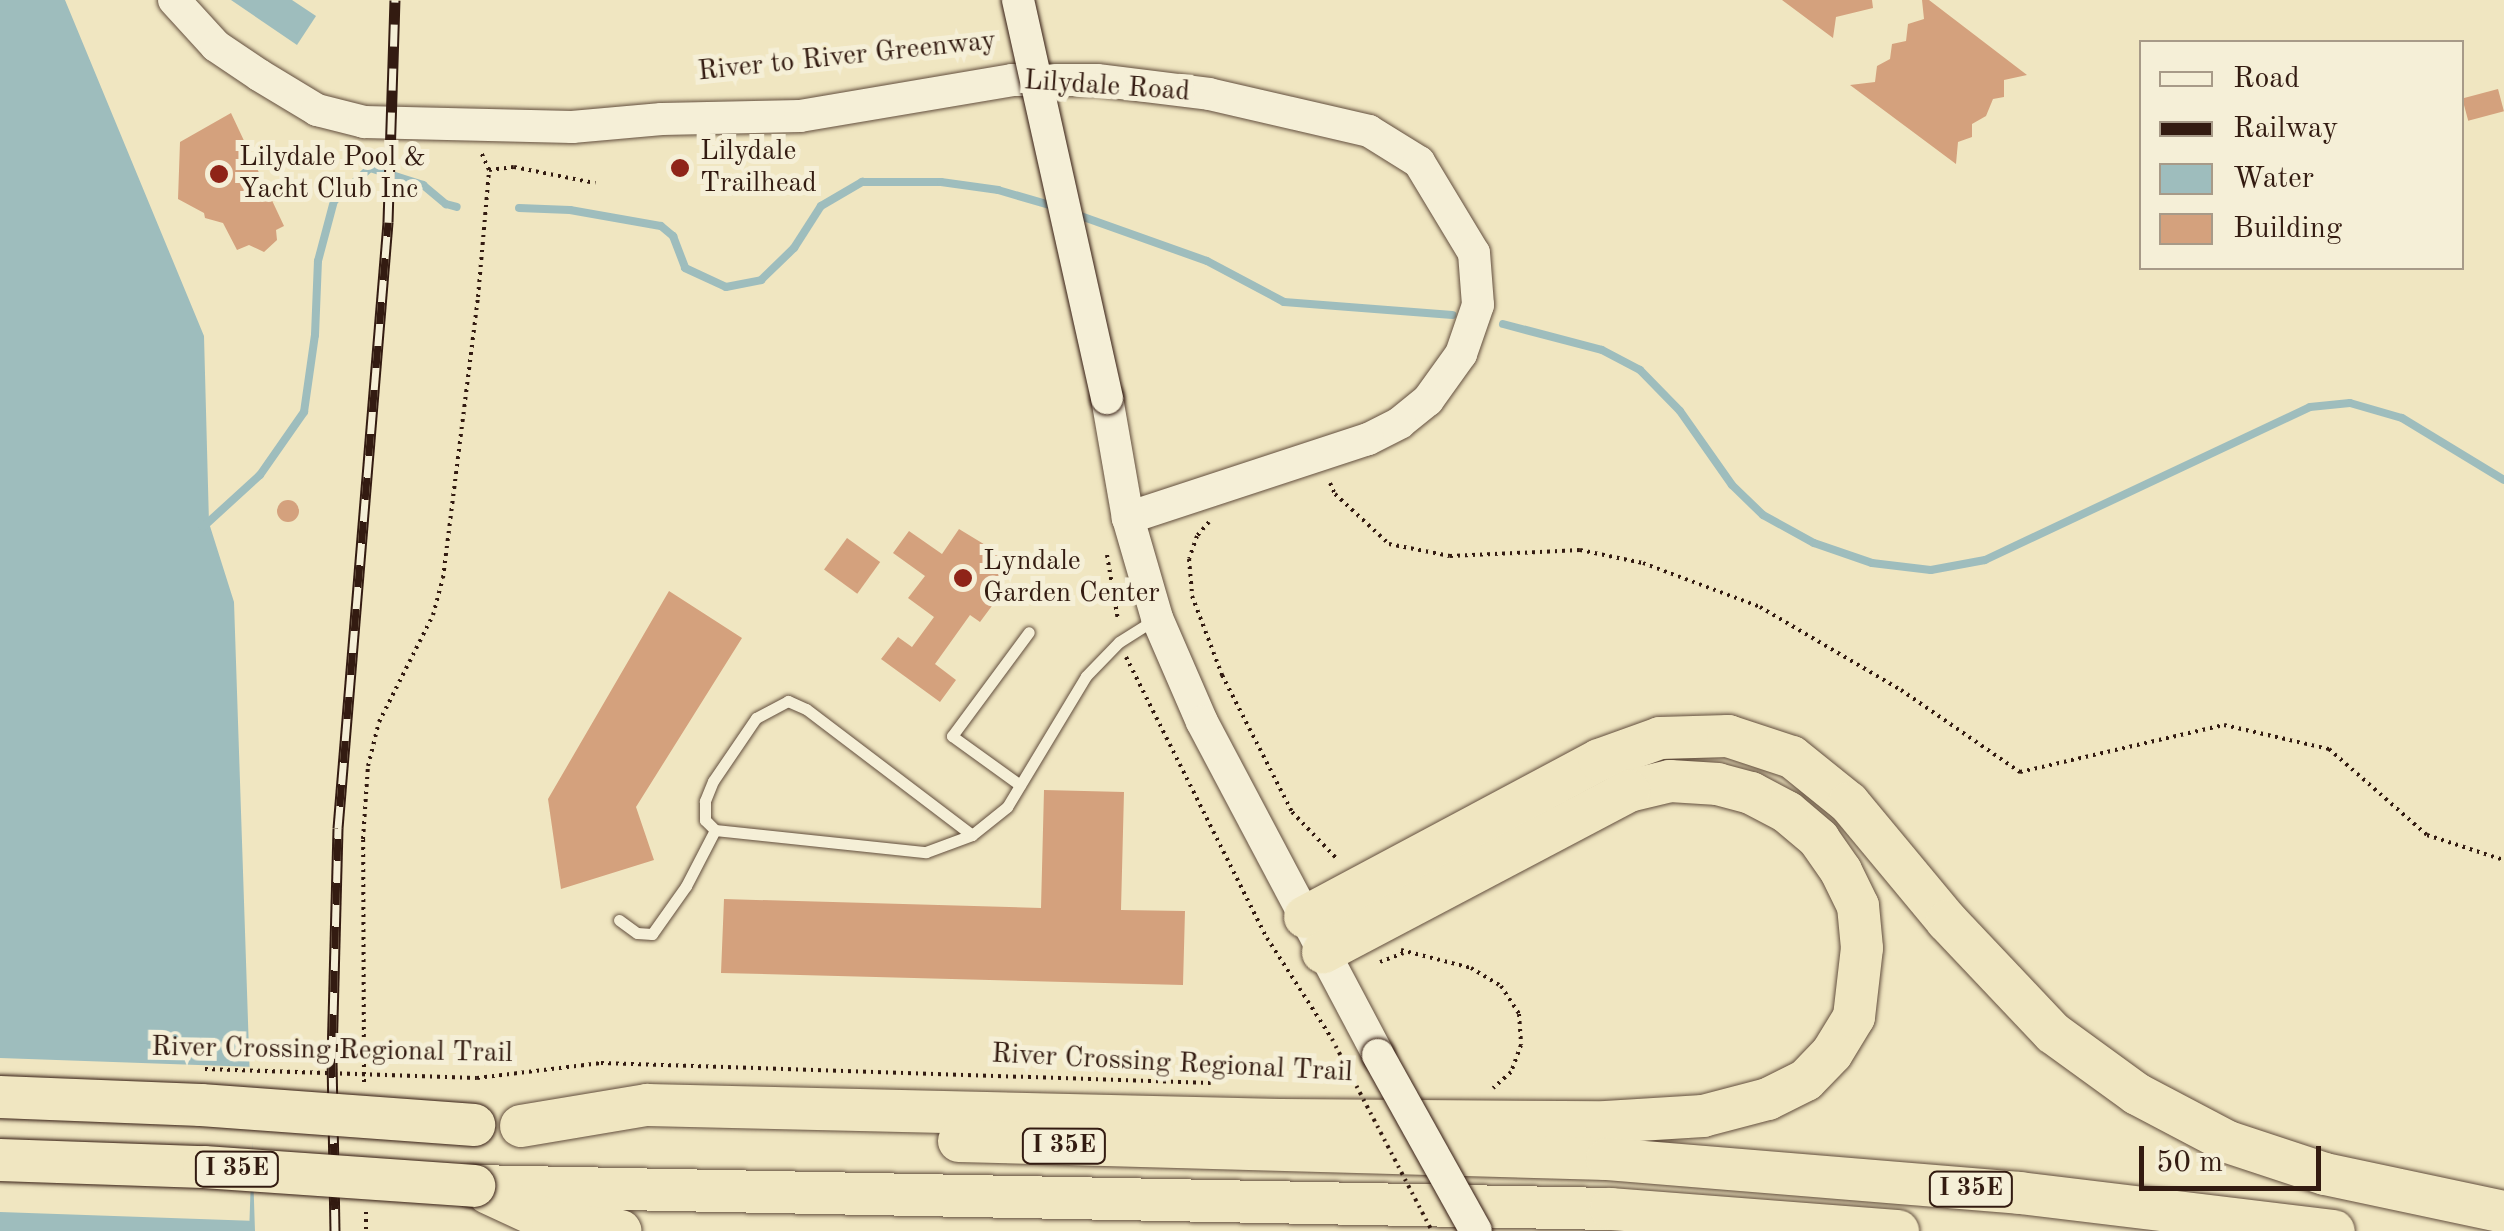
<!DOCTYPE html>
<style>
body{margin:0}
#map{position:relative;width:2504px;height:1231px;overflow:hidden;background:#f0e6c1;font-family:"Old Standard TT",serif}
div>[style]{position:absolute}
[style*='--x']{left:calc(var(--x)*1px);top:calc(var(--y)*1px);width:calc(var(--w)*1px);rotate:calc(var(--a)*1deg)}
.water>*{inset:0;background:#9ebdbd}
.pier>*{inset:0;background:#f0e6c1;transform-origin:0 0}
.stream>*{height:8px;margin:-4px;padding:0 4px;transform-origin:4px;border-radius:4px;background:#9ebdbd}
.building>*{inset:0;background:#d4a17d;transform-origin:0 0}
.round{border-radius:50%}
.path>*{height:4px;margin-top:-2px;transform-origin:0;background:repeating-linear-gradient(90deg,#331b11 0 2.5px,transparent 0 7.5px)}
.roads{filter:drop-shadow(0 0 2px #624e3d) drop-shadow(0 0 2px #624e3d)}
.lane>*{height:11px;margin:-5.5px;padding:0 5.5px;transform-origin:5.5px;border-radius:5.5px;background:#f5efd7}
.secondary>*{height:32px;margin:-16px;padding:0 16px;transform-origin:16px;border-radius:16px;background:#f5efd7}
.highway>*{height:42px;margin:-21px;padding:0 21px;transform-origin:21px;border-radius:21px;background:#f0e6c1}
.rail>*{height:11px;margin-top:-5.5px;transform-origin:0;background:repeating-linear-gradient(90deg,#f5efd7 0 22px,#331b11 0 44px);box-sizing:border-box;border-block:2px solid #331b11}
.path-bridge>*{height:4px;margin-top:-2px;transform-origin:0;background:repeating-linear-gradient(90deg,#331b11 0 2.5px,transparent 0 7.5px)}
.bridges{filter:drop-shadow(0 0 2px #331b11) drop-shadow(0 0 2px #331b11)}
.secondary-bridge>*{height:32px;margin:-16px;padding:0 16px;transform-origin:16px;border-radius:16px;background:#f5efd7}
.highway-bridge>*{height:42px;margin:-21px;padding:0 21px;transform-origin:21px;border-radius:21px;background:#f0e6c1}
.dots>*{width:28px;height:28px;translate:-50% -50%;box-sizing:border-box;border:5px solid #f5efd7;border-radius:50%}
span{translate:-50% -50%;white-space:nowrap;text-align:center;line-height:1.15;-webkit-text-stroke:10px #f5efd7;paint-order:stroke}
.shield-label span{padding:2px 8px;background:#f5efd7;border:2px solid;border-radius:8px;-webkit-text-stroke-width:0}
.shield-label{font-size:25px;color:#331b11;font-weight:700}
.street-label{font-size:28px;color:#331b11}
.poi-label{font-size:28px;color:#331b11}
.left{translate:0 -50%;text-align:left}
.legend{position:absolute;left:2139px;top:40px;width:325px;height:230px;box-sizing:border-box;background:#f5efd7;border:2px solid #a79a88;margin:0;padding:12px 18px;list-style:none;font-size:30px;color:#331b11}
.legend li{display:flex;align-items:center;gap:20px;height:50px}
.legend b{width:50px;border:2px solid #a79a88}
.scale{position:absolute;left:2139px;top:1146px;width:182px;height:45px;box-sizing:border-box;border:5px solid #331b11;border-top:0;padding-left:12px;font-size:30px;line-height:35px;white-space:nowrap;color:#331b11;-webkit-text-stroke:8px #f5efd7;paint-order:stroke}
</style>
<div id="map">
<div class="water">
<i style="clip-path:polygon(0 0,65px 0,204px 336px,209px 523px,234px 602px,255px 1231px,0 1231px)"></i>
<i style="clip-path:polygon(231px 0,292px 0,316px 16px,297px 45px)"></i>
</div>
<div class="pier">
<i style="left:0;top:1058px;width:255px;height:154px;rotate:2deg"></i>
</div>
<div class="stream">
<i style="--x:519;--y:208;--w:51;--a:2.2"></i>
<i style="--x:570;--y:210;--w:92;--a:10"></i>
<i style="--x:661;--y:226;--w:16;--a:40"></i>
<i style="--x:673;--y:236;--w:34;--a:69"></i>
<i style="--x:685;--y:268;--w:45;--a:24.9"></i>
<i style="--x:726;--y:287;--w:36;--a:-11"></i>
<i style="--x:761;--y:280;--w:46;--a:-44.1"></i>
<i style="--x:794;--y:248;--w:50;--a:-57.3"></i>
<i style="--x:821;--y:206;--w:48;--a:-30.3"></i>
<i style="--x:862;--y:182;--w:79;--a:0"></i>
<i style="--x:941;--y:182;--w:58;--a:8"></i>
<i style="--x:998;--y:190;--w:57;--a:16.2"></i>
<i style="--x:1075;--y:214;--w:140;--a:19.6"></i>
<i style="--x:1207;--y:261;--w:87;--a:28"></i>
<i style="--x:1284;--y:302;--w:169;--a:4.4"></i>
<i style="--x:1503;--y:324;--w:102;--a:14.7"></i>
<i style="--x:1602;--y:350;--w:43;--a:27.8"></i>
<i style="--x:1640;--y:370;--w:57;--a:45.7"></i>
<i style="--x:1680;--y:411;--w:90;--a:54.9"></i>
<i style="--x:1732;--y:485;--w:43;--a:44.1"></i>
<i style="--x:1763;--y:515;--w:58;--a:28.8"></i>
<i style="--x:1814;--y:543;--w:61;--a:19"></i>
<i style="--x:1872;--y:563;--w:59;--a:6.8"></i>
<i style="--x:1931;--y:570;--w:55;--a:-10.5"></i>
<i style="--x:1985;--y:560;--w:359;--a:-25.2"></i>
<i style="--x:2310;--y:407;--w:40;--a:-5.7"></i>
<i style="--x:2350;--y:403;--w:54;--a:16.1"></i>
<i style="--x:2402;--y:418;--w:119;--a:31.3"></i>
<i style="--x:203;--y:527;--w:77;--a:-42.4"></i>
<i style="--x:260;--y:475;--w:77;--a:-55.1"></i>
<i style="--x:304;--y:412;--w:78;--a:-81.9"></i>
<i style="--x:315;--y:335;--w:74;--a:-87.7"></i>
<i style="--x:318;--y:261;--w:62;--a:-75.1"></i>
<i style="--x:334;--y:201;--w:49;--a:-42.5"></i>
<i style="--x:370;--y:168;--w:56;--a:17.8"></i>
<i style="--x:423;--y:185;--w:30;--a:40"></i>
<i style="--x:446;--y:204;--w:11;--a:15"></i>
</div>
<div class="building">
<i style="clip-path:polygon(1782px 0,1872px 0,1873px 8px,1836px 17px,1833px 38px)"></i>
<i style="clip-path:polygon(1922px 0,1929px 0,2027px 75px,2004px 80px,2004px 97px,1993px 99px,1986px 116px,1972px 124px,1972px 137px,1958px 142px,1956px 164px,1850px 85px,1875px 82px,1877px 66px,1890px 59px,1892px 44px,1906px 41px,1908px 24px,1924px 19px)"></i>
<i style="left:2498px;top:89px;width:23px;height:37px;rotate:75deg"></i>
<i style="clip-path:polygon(231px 113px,284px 226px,276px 230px,277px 240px,264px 252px,249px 245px,237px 250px,223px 223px,205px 218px,204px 213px,178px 199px,180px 142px)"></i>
<i class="round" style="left:277px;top:500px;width:22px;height:22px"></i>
<i style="clip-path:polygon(959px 529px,1010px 560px,993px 584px,1003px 591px,980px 622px,970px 615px,935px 664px,956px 680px,940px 702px,881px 659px,898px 637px,912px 647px,934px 617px,908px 598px,925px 576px,893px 553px,909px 531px,942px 554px)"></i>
<i style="left:847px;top:538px;width:41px;height:39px;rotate:36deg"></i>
<i style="clip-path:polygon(669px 591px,742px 638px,636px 807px,654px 860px,561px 889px,548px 799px)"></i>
<i style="clip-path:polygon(1044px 790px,1124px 792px,1121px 910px,1185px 911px,1183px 985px,721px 973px,724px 899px,1041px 908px)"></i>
</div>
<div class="path">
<i style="--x:489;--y:170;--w:25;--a:-7"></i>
<i style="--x:514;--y:167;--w:83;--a:11.2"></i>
<i style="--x:1330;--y:483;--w:12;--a:66"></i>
<i style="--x:1335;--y:494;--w:74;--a:42.8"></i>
<i style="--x:1389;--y:544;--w:62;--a:11.1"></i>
<i style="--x:1450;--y:556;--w:130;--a:-2.6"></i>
<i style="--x:1580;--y:550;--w:64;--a:11.7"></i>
<i style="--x:1643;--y:563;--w:125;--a:20.6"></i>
<i style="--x:1760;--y:607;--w:164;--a:30.5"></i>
<i style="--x:1901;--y:690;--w:145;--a:34.6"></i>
<i style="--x:2020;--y:772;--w:209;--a:-13"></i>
<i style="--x:2224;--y:725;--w:108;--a:12.9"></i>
<i style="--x:2329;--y:749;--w:130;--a:41.3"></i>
<i style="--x:2427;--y:835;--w:81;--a:18"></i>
<i style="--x:1209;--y:522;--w:18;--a:131"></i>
<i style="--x:1197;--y:536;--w:24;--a:109"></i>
<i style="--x:1189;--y:559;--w:37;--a:85"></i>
<i style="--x:1192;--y:596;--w:85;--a:69.2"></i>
<i style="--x:1222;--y:675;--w:154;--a:62.9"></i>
<i style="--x:1292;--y:812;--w:66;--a:46.2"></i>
<i style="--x:1107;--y:555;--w:66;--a:80.4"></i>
<i style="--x:1126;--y:657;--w:314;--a:63.4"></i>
<i style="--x:1267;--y:938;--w:120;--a:57.2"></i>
<i style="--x:1401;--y:950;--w:72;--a:14.4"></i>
<i style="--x:1471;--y:968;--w:35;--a:31"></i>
<i style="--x:1501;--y:986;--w:33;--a:57"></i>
<i style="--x:1519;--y:1014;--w:31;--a:86"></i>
<i style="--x:1521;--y:1045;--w:29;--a:110"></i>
<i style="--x:1511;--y:1072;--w:24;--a:138"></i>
<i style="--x:1380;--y:962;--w:25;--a:-21"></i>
<i style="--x:477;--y:1078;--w:125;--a:-6.9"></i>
<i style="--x:601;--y:1063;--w:610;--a:1.88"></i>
<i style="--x:364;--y:1082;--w:243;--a:-90.2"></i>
<i style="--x:363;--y:839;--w:73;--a:-86.1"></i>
<i style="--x:368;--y:766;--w:45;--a:-76"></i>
<i style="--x:379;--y:722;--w:120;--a:-63.2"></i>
<i style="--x:433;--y:615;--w:38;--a:-75"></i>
<i style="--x:443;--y:578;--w:283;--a:-82.9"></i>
<i style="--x:478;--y:297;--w:127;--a:-85"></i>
<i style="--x:489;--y:170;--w:20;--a:-114"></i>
<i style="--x:366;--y:1212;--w:19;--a:90"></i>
</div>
<div class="roads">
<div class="lane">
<i style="--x:1020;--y:785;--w:84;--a:-144.2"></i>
<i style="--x:952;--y:736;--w:129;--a:-53.5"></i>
<i style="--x:972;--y:835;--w:208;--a:-142.8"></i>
<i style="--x:806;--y:709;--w:20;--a:-156"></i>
<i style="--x:788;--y:701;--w:36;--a:152"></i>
<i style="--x:756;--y:718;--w:76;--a:124.3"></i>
<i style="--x:713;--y:781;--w:22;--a:112"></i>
<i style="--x:705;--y:801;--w:19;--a:90"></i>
<i style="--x:705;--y:820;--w:14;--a:45"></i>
<i style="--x:715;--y:830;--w:212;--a:6"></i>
<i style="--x:926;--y:852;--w:49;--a:-20.3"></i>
<i style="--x:972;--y:835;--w:45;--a:-38.7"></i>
<i style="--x:1007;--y:807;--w:153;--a:-58.9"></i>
<i style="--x:1086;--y:676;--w:47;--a:-45.9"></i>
<i style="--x:1119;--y:642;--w:41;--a:-32.2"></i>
<i style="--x:619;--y:920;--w:22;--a:36"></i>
<i style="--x:637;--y:933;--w:15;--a:4"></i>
<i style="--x:652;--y:934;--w:59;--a:-54.7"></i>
<i style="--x:686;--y:886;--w:63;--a:-62.6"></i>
</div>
<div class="secondary">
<i style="--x:174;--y:0;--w:62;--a:47.6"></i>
<i style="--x:216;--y:46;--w:52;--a:34"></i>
<i style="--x:259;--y:75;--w:68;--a:31.1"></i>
<i style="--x:317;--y:110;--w:49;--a:14.3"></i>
<i style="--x:364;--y:122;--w:208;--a:1.4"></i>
<i style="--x:572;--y:127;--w:90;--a:-5.1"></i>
<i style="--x:662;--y:119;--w:138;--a:-1.2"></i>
<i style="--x:800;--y:116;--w:215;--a:-9.6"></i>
<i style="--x:1012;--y:80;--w:85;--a:0"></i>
<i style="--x:1097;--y:80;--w:113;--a:7.1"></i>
<i style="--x:1209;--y:94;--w:164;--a:13"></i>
<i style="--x:1369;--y:131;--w:59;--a:31.8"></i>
<i style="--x:1419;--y:162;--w:106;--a:58.9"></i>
<i style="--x:1474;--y:253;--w:52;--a:85.6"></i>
<i style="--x:1478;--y:305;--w:52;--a:109.1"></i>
<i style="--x:1461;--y:354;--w:57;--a:125.7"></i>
<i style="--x:1428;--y:400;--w:36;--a:141"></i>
<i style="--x:1400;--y:423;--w:36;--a:153"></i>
<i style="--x:1368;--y:439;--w:253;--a:161.8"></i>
<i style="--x:1107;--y:398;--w:122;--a:80.1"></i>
<i style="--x:1128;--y:518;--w:104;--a:73.8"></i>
<i style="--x:1157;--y:618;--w:113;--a:66.6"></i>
<i style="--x:1202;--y:722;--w:377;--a:62.1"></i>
</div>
<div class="highway">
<i style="--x:1305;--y:917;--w:333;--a:-28.1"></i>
<i style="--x:1599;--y:760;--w:65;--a:-19.8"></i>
<i style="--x:1660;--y:738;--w:68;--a:-1.7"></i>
<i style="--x:1728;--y:736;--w:67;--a:18.2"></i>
<i style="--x:1792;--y:757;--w:73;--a:38.9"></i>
<i style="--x:1849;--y:803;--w:153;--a:50.3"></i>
<i style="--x:1947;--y:921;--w:154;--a:46.6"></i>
<i style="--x:2053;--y:1033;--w:104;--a:36"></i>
<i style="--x:2137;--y:1094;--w:103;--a:27.8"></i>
<i style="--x:2228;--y:1142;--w:102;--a:18.3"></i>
<i style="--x:2325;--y:1174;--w:183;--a:12"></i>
<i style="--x:521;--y:1126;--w:128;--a:-9.5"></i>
<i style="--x:647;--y:1105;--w:633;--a:1.36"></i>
<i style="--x:1280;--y:1120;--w:326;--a:0.4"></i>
<i style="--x:1606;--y:1122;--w:97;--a:-3.5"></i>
<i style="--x:1703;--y:1116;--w:67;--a:-14.7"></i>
<i style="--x:1768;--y:1099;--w:42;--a:-26.6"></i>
<i style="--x:1806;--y:1080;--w:37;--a:-46"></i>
<i style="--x:1832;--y:1053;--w:42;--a:-58.6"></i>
<i style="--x:1854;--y:1017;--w:69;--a:-83.4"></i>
<i style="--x:1862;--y:948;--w:42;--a:-95.4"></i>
<i style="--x:1858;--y:906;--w:39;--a:-116"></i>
<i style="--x:1841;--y:871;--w:39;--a:-125"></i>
<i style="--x:1819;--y:839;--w:42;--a:-139.8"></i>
<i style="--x:1787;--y:812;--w:41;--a:-152.2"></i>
<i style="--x:1751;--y:793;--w:34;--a:-165"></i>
<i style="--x:1718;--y:784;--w:48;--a:-176.4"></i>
<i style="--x:1670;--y:781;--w:42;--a:166.3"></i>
<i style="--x:1629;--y:791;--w:346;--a:152.2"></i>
<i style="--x:959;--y:1141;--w:648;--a:1.59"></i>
<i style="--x:1607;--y:1159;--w:414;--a:4.7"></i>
<i style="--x:2020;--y:1193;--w:316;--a:6.9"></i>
<i style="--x:474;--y:1186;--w:1137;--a:1.16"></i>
<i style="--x:1611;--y:1209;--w:288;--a:4.4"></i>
<i style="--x:488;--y:1193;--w:72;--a:24.8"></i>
<i style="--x:553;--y:1223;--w:68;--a:6.7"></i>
</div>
</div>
<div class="rail">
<i style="--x:335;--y:1231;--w:173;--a:-91"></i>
<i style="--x:332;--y:1058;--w:230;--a:-88.5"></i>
<i style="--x:338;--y:828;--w:608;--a:-85.28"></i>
<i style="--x:388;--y:222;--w:222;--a:-88.2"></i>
</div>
<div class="path-bridge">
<i style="--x:1332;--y:1039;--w:216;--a:62.5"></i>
<i style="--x:205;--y:1069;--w:272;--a:1.9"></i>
</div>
<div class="bridges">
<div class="secondary-bridge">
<i style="--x:1018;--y:0;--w:408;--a:77.4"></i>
<i style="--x:1378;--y:1055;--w:201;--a:60.9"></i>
</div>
<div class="highway-bridge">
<i style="--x:0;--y:1097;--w:201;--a:2.3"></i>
<i style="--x:201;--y:1105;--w:274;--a:4.2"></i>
<i style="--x:0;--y:1160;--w:204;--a:2"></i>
<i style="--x:204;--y:1167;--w:271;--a:4"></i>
</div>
</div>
<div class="dots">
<i style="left:680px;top:168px;background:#8f2418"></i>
<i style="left:219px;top:174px;background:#8f2418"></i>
<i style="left:963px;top:578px;background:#8f2418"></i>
</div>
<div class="shield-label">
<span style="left:1064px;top:1146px">I 35E</span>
<span style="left:237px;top:1169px">I 35E</span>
<span style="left:1971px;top:1189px">I 35E</span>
</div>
<div class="street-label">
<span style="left:847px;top:57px;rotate:-6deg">River to River Greenway</span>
<span style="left:1107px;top:87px;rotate:4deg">Lilydale Road</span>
<span style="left:332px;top:1051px;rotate:1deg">River Crossing Regional Trail</span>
<span style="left:1172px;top:1064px;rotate:3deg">River Crossing Regional Trail</span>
</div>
<div class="poi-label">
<span class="left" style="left:700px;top:168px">Lilydale<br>Trailhead</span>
<span class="left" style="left:239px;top:174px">Lilydale Pool &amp;<br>Yacht Club Inc</span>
<span class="left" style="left:983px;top:578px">Lyndale<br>Garden Center</span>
</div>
<ul class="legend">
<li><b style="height:12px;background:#f5efd7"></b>Road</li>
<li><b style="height:12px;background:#331b11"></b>Railway</li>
<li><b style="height:28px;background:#9ebdbd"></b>Water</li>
<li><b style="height:28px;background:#d4a17d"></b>Building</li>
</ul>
<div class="scale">50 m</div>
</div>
